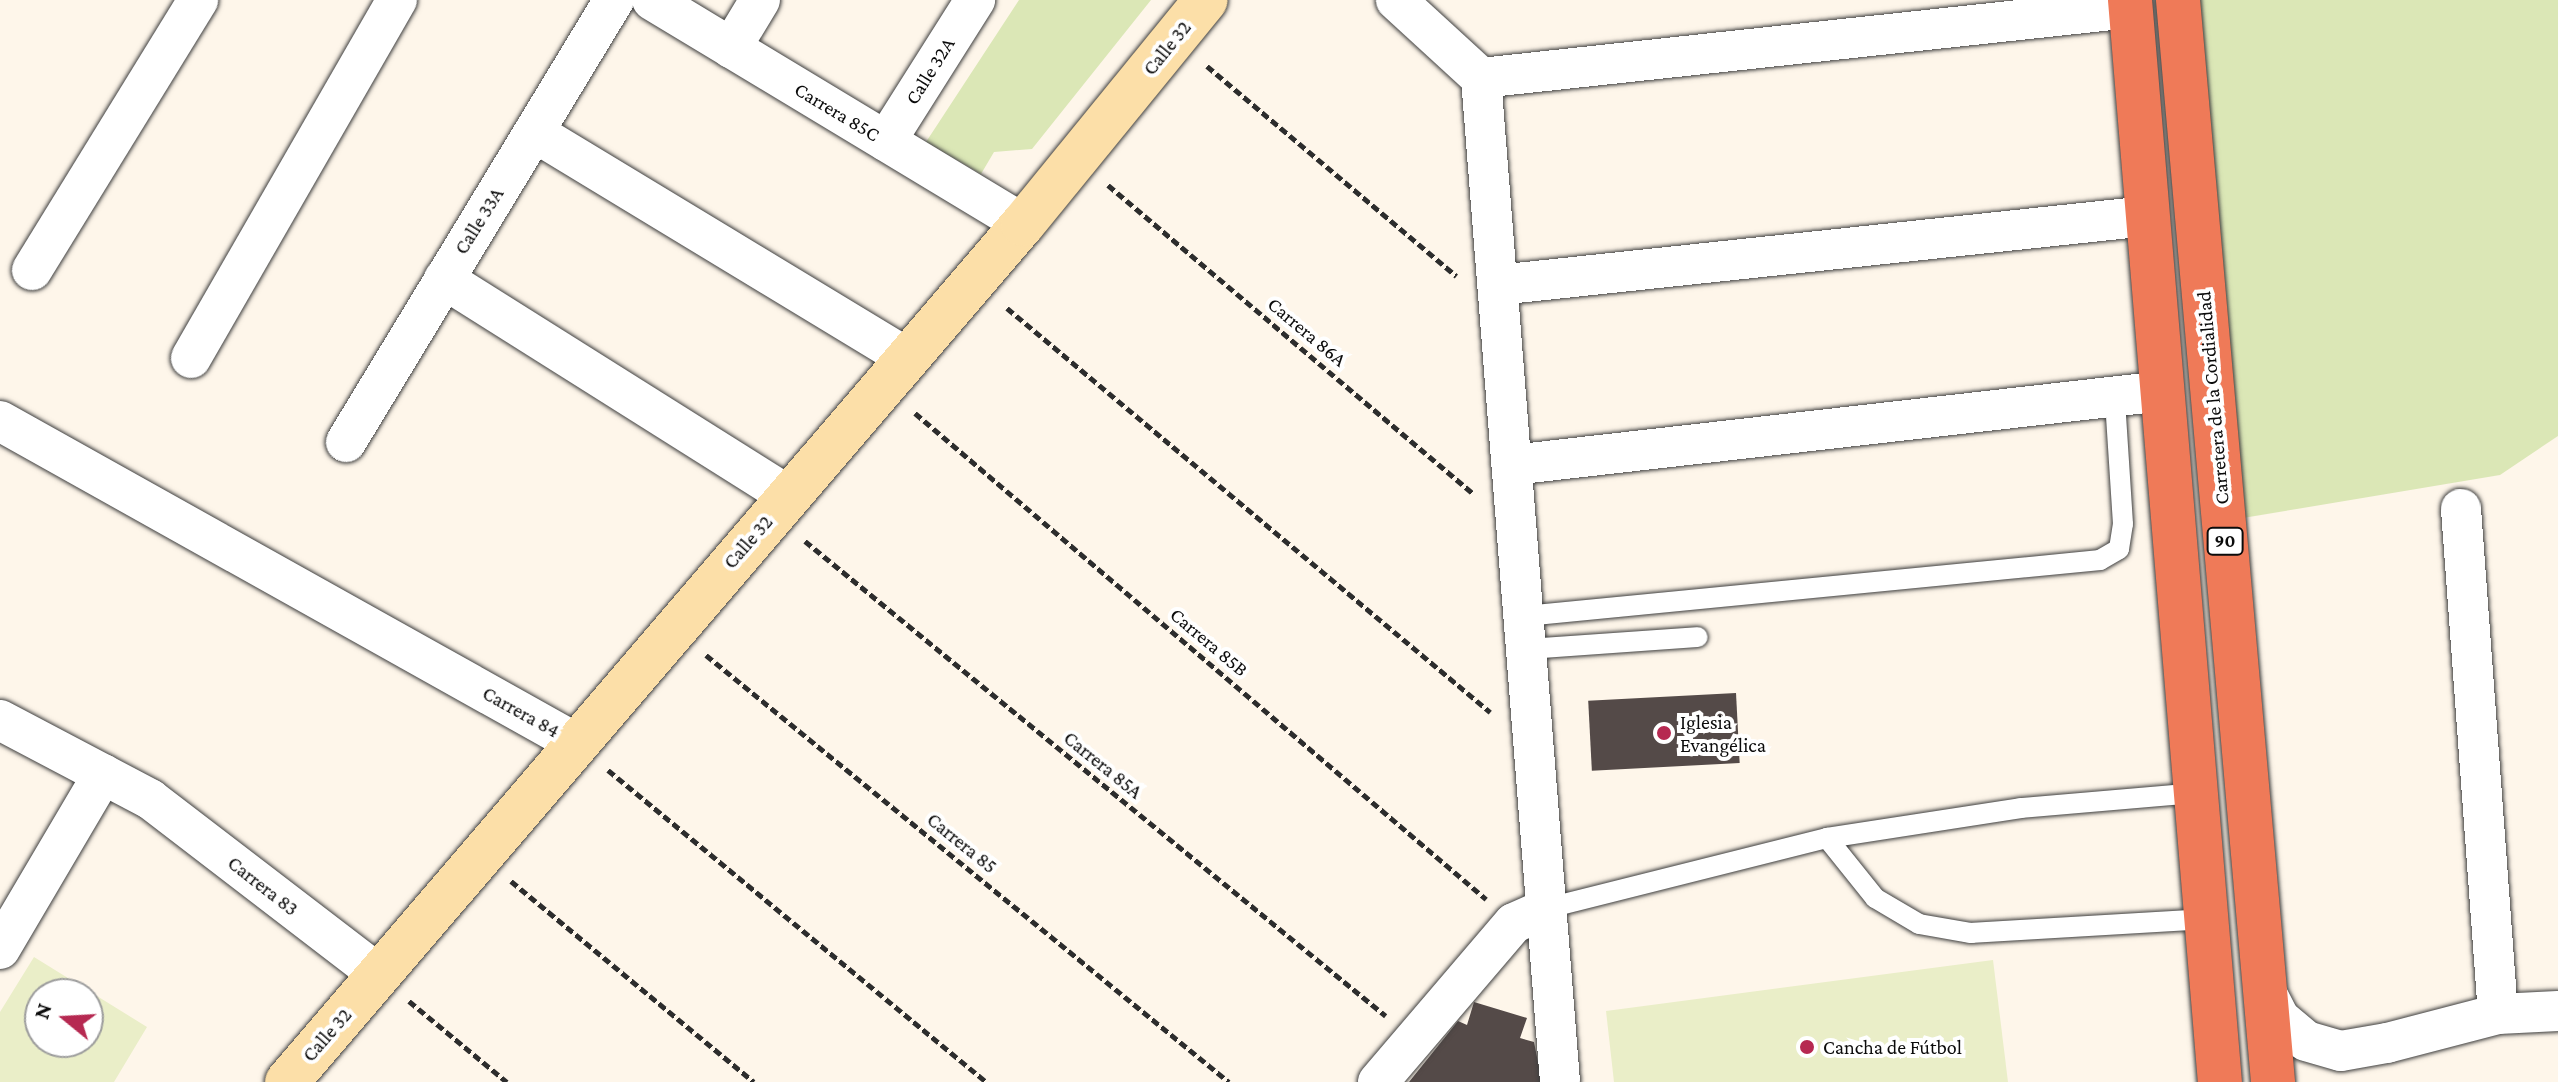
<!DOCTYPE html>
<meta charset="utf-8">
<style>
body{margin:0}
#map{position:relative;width:2558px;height:1082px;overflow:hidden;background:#fef6ea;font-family:"Crimson Pro",serif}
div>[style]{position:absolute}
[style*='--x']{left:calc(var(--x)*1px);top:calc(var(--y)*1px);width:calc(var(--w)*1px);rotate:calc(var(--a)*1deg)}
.green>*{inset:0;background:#dbe7b6}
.pitch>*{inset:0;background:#eaeec8}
.building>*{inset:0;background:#544a48;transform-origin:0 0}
.path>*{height:5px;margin-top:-2.5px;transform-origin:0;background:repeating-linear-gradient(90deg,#2d2d2d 0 8px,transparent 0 12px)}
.roads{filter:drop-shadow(0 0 2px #3e3e3e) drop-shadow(0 0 2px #3e3e3e)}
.lane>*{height:20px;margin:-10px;padding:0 10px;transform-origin:10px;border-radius:10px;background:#fff}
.street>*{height:40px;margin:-20px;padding:0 20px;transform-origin:20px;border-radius:20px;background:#fff}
.secondary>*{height:44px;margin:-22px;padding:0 22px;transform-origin:22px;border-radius:22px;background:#fcdfa8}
.highway>*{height:44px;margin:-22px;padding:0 22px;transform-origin:22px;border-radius:22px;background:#ef7a58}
.dots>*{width:22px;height:22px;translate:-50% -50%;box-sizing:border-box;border:4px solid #fff;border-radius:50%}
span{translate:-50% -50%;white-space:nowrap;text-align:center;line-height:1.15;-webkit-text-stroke:8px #fff;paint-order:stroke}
.shield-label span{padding:2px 6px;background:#fff;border:2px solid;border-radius:6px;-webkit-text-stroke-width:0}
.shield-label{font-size:18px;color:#0b0b0b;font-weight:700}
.street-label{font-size:20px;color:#0b0b0b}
.poi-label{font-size:20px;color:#0b0b0b}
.left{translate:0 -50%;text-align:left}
.north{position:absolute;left:24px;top:978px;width:80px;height:80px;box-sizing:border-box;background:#fff;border:2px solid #9d9d9d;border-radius:50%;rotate:288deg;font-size:22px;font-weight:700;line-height:32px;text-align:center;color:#0b0b0b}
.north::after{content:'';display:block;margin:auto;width:28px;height:36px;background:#b62951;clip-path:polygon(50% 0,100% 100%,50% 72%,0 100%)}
</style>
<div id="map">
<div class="green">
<i style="clip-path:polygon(1019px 0,1151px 0,1032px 149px,994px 152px,981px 174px,926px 142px)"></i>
<i style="clip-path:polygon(2195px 0,2558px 0,2558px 436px,2500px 475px,2243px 518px)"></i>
</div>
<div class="pitch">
<i style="clip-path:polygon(evenodd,34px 957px,147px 1027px,114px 1082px,0 1082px,0 1012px,34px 957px,88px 994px,88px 1042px,40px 1042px,40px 994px,88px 994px)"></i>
<i style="clip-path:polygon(1993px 960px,2008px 1082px,1614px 1082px,1606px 1011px)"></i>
</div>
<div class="building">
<i style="left:1736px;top:693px;width:70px;height:148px;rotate:87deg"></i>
<i style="clip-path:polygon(1474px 1002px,1527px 1018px,1520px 1038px,1534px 1042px,1542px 1082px,1409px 1082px,1458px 1021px,1467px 1025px)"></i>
</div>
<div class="path">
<i style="--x:1207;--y:66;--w:326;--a:40.1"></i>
<i style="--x:1108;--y:185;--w:478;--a:40.2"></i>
<i style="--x:1007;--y:308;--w:630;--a:39.91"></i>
<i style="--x:915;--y:413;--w:750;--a:40.4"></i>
<i style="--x:805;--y:541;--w:750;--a:39.27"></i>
<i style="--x:706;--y:655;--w:675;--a:39.23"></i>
<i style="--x:608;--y:770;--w:491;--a:39.5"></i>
<i style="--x:511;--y:881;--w:315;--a:39.6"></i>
<i style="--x:409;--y:1001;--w:127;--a:39.6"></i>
</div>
<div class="roads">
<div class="lane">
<i style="--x:1525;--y:616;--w:578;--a:-5.56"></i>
<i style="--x:2100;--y:560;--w:22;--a:-30"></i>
<i style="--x:2119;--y:549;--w:25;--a:-81"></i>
<i style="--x:2123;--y:524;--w:125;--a:-93.7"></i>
<i style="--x:1527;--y:649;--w:171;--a:-4"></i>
<i style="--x:1827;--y:838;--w:77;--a:51.3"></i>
<i style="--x:1875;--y:898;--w:51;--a:30.6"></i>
<i style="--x:1919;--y:924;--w:53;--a:9.8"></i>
<i style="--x:1971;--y:933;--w:235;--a:-3.4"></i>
<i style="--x:1548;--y:908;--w:288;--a:-14.1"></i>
<i style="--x:1827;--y:838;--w:196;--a:-8.8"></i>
<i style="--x:2021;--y:808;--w:176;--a:-4.9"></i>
</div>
<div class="street">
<i style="--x:652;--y:0;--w:433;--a:31.1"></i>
<i style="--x:1396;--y:0;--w:115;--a:42.5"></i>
<i style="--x:1481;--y:78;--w:1007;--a:85.5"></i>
<i style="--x:731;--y:48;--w:56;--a:-58.9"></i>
<i style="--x:1481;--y:78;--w:654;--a:-6.15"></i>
<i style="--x:534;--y:132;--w:435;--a:31.2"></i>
<i style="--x:886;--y:141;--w:167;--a:-57.7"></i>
<i style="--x:32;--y:270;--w:317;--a:-58.4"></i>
<i style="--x:444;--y:279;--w:407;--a:32.2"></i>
<i style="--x:1498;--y:285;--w:654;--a:-6.06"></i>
<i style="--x:191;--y:358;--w:413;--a:-60.1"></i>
<i style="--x:0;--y:421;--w:660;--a:29.21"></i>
<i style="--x:346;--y:442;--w:517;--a:-58.77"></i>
<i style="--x:1512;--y:465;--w:654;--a:-6.49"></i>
<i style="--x:2461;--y:509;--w:506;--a:85.81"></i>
<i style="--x:0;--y:720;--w:170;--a:27.8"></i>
<i style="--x:150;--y:799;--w:289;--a:37.5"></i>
<i style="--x:0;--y:949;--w:203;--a:-59.5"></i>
<i style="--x:2263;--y:986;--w:36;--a:63"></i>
<i style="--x:2279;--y:1018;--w:35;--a:40"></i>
<i style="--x:2306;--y:1041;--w:36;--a:16"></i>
<i style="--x:2341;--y:1051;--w:47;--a:-9.9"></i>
<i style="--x:2387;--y:1043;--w:115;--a:-14.6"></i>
<i style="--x:2498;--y:1014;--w:60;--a:-2.9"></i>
<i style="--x:1378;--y:1082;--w:209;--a:-49.5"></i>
<i style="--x:1514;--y:923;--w:37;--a:-24"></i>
</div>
<div class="secondary">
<i style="--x:287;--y:1082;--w:1130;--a:-49.38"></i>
<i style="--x:1023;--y:224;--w:289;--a:-50.8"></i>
</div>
<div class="highway">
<i style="--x:2130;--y:0;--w:1086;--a:85.25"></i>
<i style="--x:2178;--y:0;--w:1086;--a:84.98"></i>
</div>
</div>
<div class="dots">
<i style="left:1664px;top:733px;background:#b62951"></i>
<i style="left:1807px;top:1047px;background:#b62951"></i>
</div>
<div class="shield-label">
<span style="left:2225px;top:541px">90</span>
</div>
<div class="street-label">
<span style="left:1167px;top:48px;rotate:-51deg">Calle 32</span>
<span style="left:930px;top:71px;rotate:-58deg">Calle 32A</span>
<span style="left:837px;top:112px;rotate:31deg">Carrera 85C</span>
<span style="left:479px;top:221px;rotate:-58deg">Calle 33A</span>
<span style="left:1307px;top:332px;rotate:40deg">Carrera 86A</span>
<span style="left:2213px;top:398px;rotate:-95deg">Carretera de la Cordialidad</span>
<span style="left:748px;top:542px;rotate:-49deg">Calle 32</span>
<span style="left:1209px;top:642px;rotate:40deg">Carrera 85B</span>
<span style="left:521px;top:712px;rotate:29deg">Carrera 84</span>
<span style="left:1103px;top:765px;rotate:39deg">Carrera 85A</span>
<span style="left:962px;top:843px;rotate:39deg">Carrera 85</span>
<span style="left:263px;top:886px;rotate:38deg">Carrera 83</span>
<span style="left:327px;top:1035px;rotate:-49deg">Calle 32</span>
</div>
<div class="poi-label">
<span class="left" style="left:1680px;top:734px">Iglesia<br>Evangélica</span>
<span class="left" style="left:1823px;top:1047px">Cancha de Fútbol</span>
</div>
<div class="north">N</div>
</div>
